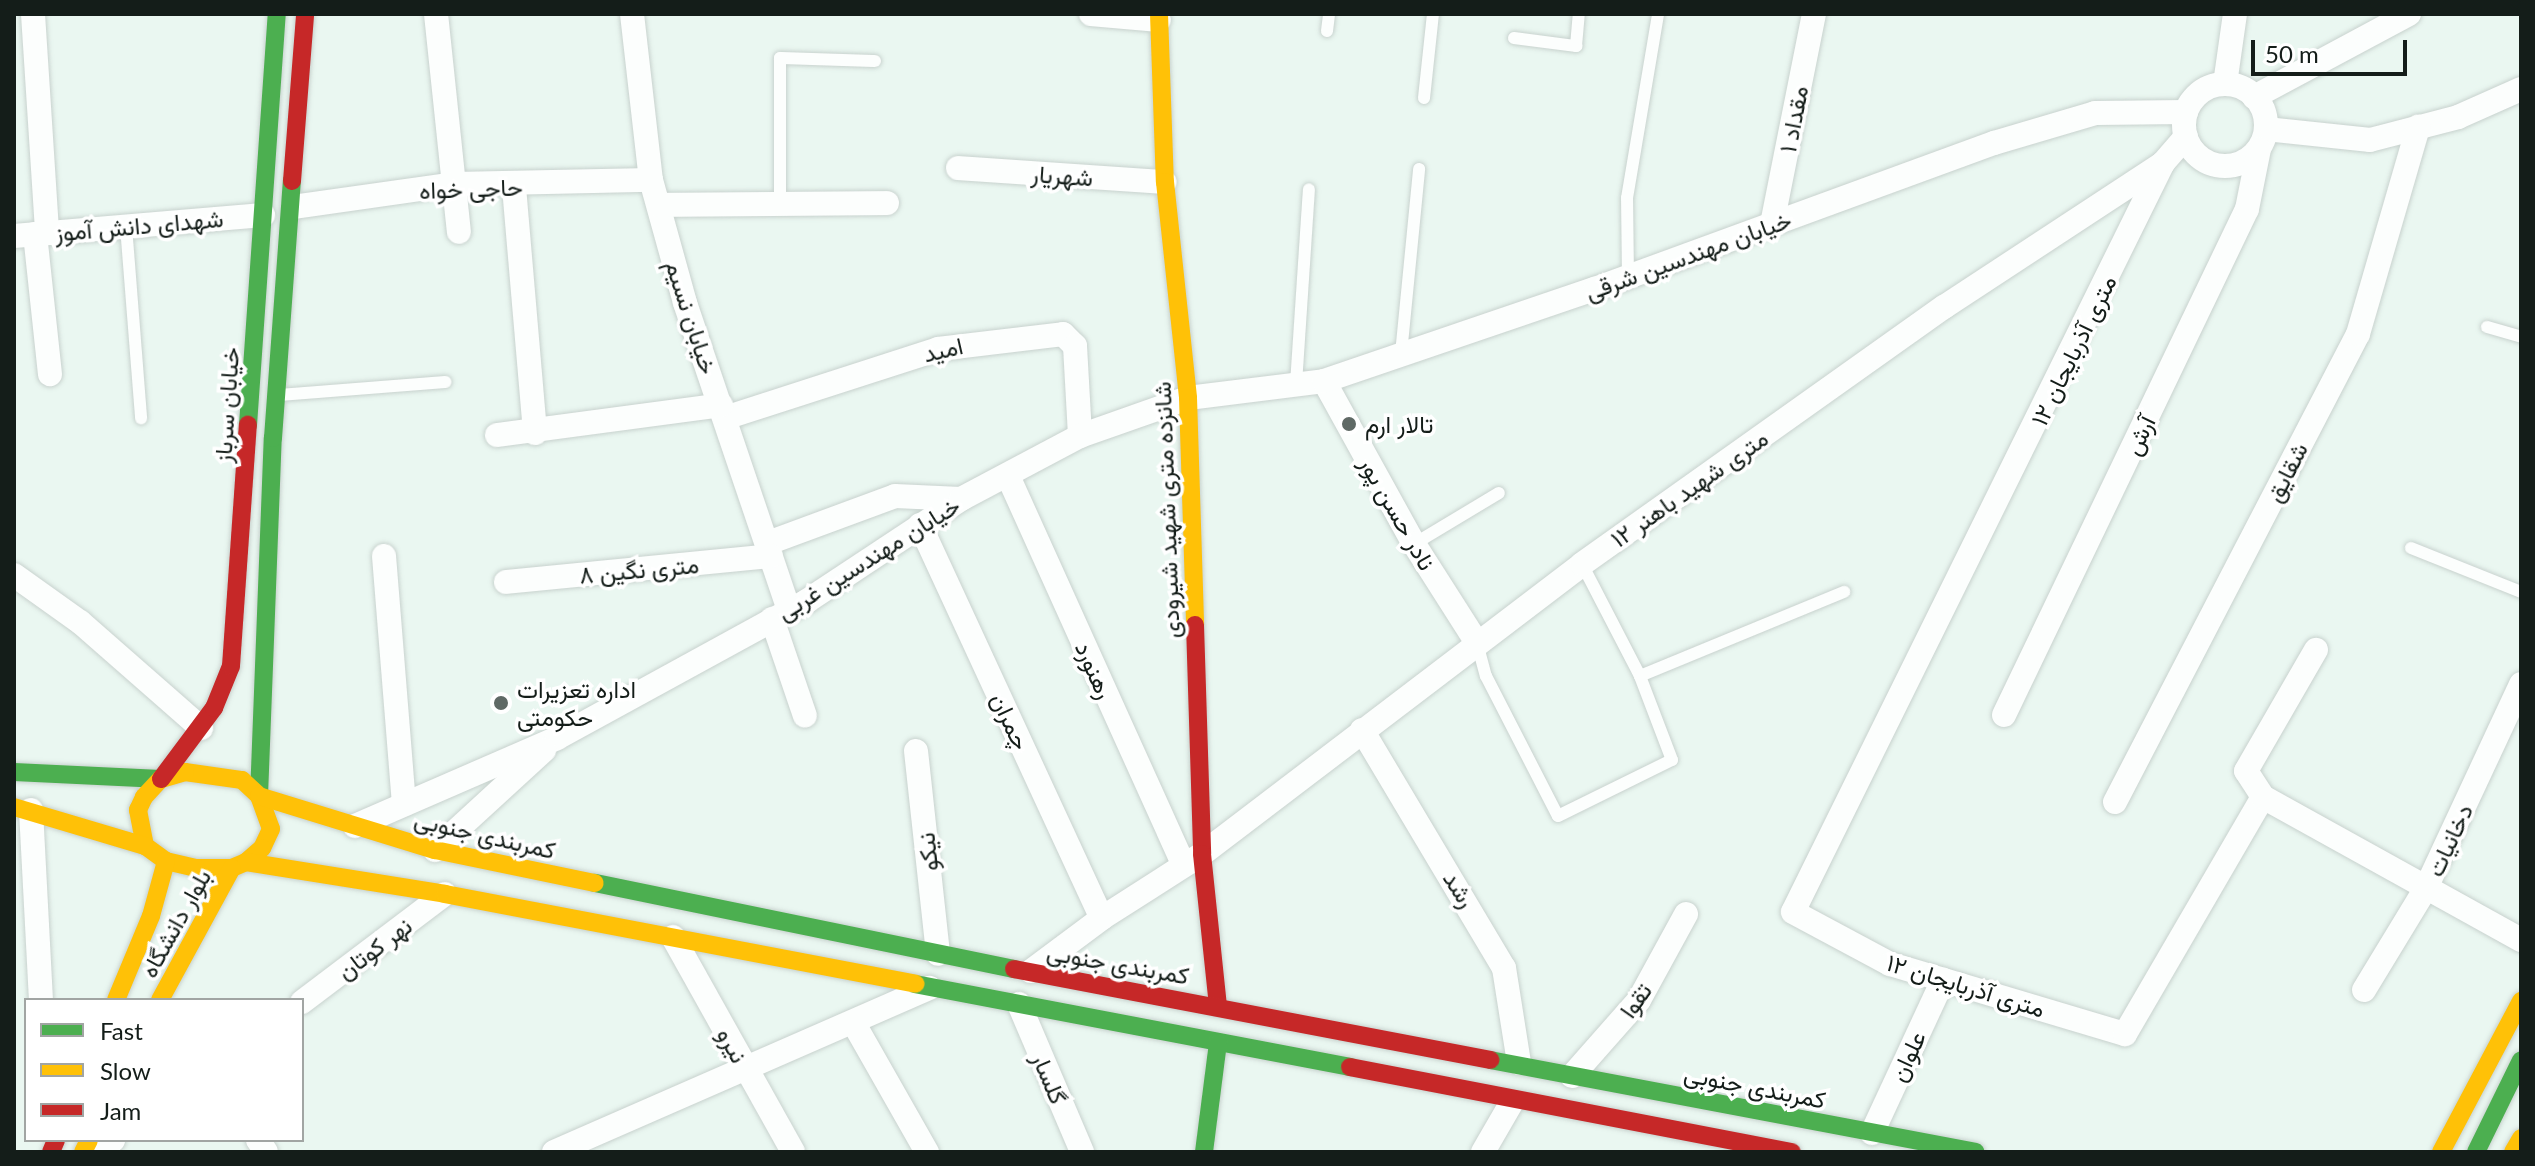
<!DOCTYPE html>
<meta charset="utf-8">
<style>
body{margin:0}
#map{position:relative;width:2535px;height:1166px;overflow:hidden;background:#eaf7f1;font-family:Lato,Vazirmatn,sans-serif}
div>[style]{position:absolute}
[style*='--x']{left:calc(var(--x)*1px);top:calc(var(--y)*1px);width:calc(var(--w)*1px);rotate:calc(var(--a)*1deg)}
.roads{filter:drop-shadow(0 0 2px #c8d2ce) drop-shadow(0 0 2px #c8d2ce)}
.lane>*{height:12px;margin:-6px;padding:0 6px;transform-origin:6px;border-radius:6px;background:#fcfefd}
.street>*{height:24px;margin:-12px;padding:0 12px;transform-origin:12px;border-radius:12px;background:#fcfefd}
.street>.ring{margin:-12px;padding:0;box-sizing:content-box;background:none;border:24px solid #fcfefd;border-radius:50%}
.fast>*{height:18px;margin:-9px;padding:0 9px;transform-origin:9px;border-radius:9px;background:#4caf50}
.slow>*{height:18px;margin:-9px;padding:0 9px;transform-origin:9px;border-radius:9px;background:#ffc107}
.jam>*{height:18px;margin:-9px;padding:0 9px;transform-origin:9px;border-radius:9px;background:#c62828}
.dots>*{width:22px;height:22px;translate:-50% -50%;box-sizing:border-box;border:4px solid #fff;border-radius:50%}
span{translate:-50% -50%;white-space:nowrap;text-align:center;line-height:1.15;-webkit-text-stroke:7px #fff;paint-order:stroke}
.street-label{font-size:24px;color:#141d19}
.poi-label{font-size:24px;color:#141d19}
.left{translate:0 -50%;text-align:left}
.frame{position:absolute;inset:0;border:16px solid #141d19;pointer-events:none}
.legend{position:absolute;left:24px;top:998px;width:280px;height:144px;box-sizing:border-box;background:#fff;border:2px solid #a1a5a3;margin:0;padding:10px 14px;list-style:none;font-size:24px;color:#141d19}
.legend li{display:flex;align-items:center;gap:16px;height:40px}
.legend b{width:40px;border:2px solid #a1a5a3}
.scale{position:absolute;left:2251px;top:40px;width:156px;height:36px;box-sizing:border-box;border:4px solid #141d19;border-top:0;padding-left:10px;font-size:24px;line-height:28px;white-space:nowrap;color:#141d19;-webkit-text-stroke:6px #fff;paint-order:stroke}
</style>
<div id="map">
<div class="roads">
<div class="lane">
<i style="--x:1327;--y:31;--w:17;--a:-83"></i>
<i style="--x:1514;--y:38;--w:63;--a:7.4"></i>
<i style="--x:1576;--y:46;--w:32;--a:-85"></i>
<i style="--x:1424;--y:98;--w:84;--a:-83.9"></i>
<i style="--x:780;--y:200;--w:142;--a:-90"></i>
<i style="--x:780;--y:58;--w:95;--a:1.8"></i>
<i style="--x:126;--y:226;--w:193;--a:85.5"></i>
<i style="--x:1628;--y:277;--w:79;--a:-90.7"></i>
<i style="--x:1627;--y:198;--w:187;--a:-80.4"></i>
<i style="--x:2487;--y:327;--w:35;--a:16"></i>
<i style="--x:1401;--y:354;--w:186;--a:-84.4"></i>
<i style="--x:1296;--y:384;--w:195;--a:-86.2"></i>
<i style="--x:279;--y:395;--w:167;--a:-4.5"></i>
<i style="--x:1414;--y:544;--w:99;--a:-31"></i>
<i style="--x:2411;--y:548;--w:118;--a:21.8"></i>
<i style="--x:1477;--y:643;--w:34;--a:75"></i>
<i style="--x:1486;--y:676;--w:157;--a:62.8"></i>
<i style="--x:1558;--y:816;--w:127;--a:-26.2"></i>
<i style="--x:1672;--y:760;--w:90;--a:-110.9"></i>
<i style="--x:1640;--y:676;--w:126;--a:-117.4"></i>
<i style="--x:1640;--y:676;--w:221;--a:-22.4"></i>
</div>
<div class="street">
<i style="--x:33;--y:14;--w:219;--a:86.3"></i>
<i style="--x:436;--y:14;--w:219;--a:84"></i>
<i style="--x:632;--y:14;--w:167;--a:83.5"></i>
<i style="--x:651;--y:180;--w:128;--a:74.5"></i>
<i style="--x:685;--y:303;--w:325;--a:71.3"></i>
<i style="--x:1091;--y:14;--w:68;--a:5"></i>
<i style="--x:2225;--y:84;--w:71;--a:-81.9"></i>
<i class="ring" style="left:2184px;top:84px;width:58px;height:58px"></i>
<i style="--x:2254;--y:97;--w:176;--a:-28.2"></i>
<i style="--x:2266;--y:129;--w:105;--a:6"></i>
<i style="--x:2370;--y:140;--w:91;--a:-14.6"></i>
<i style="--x:2458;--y:117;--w:69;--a:-24"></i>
<i style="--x:2163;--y:163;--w:835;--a:116.29"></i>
<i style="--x:1793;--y:912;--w:110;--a:28.2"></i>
<i style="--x:1890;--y:964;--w:245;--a:16.6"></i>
<i style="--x:2125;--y:1034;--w:274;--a:-59.8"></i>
<i style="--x:2263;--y:797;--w:295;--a:29"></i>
<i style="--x:958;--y:168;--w:207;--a:3.9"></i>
<i style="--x:514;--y:187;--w:247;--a:85.1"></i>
<i style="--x:659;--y:205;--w:228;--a:-0.5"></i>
<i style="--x:293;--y:207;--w:163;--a:-8.1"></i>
<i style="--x:454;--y:184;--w:197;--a:-1.2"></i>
<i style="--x:1772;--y:224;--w:214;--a:-78.7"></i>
<i style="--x:35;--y:234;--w:141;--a:83.9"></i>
<i style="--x:14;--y:236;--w:250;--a:-4.8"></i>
<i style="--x:1324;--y:381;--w:186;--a:61.1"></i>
<i style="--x:1414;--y:544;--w:117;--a:57.5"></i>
<i style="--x:725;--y:418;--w:224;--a:-17.9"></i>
<i style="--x:938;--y:349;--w:126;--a:-6.8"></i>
<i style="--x:1063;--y:334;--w:17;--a:45"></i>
<i style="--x:1075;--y:346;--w:90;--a:86.8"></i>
<i style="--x:497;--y:435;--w:226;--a:-7.6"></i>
<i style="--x:1008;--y:476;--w:426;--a:65.7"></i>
<i style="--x:920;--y:525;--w:433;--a:65.2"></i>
<i style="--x:768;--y:543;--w:135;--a:-20.3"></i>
<i style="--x:895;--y:496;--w:66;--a:2.6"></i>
<i style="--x:384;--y:556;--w:249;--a:85.4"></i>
<i style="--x:14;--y:575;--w:81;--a:35.5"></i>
<i style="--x:80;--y:622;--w:161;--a:41.2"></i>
<i style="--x:506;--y:582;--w:266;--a:-5.6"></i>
<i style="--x:772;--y:619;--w:102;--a:71.2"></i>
<i style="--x:2004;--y:715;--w:561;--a:-64.35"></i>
<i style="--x:2247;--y:209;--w:61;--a:-78.7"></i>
<i style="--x:1362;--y:730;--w:277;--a:59.2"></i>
<i style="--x:1504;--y:968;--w:96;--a:81"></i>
<i style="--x:916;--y:751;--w:204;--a:83.8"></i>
<i style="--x:2263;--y:797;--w:31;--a:-123"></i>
<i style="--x:2246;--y:771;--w:140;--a:-60"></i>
<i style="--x:2115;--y:802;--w:527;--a:-62.56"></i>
<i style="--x:2358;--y:334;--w:216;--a:-73.8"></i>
<i style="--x:31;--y:810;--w:190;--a:87"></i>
<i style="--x:355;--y:826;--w:220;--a:-23.5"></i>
<i style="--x:557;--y:738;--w:285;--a:-28.7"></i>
<i style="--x:807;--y:601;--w:185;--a:-33.5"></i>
<i style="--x:961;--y:499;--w:135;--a:-27.9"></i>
<i style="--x:1080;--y:436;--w:114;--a:-19.4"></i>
<i style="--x:1188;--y:398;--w:137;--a:-7.1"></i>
<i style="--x:1324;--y:381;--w:286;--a:-18.8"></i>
<i style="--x:1595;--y:289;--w:425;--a:-20.1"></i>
<i style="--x:1994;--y:143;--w:105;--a:-16.5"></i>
<i style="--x:2095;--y:113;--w:91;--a:-0.6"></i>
<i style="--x:435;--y:850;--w:148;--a:-42.5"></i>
<i style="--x:673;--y:937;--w:246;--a:60.8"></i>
<i style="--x:1031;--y:971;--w:89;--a:-36.7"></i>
<i style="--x:1102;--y:918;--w:119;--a:-32.6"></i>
<i style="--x:1202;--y:854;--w:478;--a:-37.3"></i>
<i style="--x:1582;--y:564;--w:444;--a:-35.4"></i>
<i style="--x:1944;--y:307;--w:262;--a:-33.3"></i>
<i style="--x:2163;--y:163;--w:35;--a:-49"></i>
<i style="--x:2364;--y:990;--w:119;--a:-58.7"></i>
<i style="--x:2426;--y:888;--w:225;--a:-65"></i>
<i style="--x:302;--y:1002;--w:179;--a:-37.1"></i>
<i style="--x:1019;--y:1004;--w:161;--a:66.9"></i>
<i style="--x:853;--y:1022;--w:150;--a:60.4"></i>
<i style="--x:1572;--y:1076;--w:101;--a:-48.6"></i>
<i style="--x:1639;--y:1000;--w:98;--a:-61.3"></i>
<i style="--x:1872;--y:1133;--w:169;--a:-65.1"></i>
<i style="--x:258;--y:1140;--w:14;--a:56"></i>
<i style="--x:96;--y:1152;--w:21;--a:-35"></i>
<i style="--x:554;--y:1152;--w:410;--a:-23.6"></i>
<i style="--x:1483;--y:1152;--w:58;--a:-59.9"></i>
</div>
<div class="fast">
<i style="--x:248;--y:425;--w:412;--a:-86"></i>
<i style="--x:14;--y:772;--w:147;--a:2.7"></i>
<i style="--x:259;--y:796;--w:358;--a:-87.8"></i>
<i style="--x:273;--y:438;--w:258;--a:-85.8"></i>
<i style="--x:595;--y:883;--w:428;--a:11.6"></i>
<i style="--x:915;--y:984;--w:443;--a:10.8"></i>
<i style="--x:1490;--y:1060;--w:494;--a:10.7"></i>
<i style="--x:1204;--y:1152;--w:110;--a:-82.7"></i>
<i style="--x:2476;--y:1152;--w:102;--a:-63.9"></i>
</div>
<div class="slow">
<i style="--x:1159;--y:14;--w:168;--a:88"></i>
<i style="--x:1165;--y:182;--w:217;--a:83.9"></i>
<i style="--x:1188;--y:398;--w:227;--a:88.2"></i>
<i style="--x:185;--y:772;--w:58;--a:8"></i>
<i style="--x:242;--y:780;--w:23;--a:43"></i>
<i style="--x:259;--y:796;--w:35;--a:70"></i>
<i style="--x:271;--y:829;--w:21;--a:115"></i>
<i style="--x:262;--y:848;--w:21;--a:139"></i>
<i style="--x:246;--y:862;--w:15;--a:157"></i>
<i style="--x:232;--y:868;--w:36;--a:180"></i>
<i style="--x:196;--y:868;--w:31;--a:-167"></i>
<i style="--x:166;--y:861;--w:26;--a:-144"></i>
<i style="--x:145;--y:846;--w:37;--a:-101"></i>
<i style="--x:138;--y:810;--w:14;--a:-65"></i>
<i style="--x:144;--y:797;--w:25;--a:-47"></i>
<i style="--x:161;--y:779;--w:25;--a:-16"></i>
<i style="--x:259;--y:796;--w:184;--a:17.1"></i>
<i style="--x:435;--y:850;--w:163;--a:11.7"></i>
<i style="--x:14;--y:807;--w:137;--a:16.6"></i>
<i style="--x:246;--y:862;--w:202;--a:9.1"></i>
<i style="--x:445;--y:894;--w:479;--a:10.8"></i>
<i style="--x:116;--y:1000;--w:91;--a:-67.4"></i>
<i style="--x:151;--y:916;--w:57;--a:-74.7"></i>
<i style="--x:160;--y:1000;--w:150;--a:-61.4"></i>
<i style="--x:83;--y:1152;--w:13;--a:-63"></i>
<i style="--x:2441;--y:1152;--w:171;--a:-62.1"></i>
<i style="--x:2513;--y:1152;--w:16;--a:-60"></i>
</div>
<div class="jam">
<i style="--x:292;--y:181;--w:168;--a:-85.5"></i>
<i style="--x:1195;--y:625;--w:229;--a:88.2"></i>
<i style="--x:1202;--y:854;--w:152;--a:84"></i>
<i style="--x:161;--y:779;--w:89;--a:-53.3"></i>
<i style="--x:214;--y:708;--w:45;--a:-68"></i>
<i style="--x:231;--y:666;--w:242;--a:-86"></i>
<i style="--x:1014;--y:969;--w:485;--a:10.8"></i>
<i style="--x:1350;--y:1067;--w:450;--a:10.9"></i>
<i style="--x:51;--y:1152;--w:13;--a:-67"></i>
</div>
</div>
<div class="dots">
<i style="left:1349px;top:424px;background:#5f6965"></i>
<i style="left:501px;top:703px;background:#5f6965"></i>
</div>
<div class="street-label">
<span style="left:1793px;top:119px;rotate:-79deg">مقداد ۱</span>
<span style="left:1062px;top:175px;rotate:4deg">شهریار</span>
<span style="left:471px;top:188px;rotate:-2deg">حاجی خواه</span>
<span style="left:139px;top:225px;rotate:-5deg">شهدای دانش آموز</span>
<span style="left:1688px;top:255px;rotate:-20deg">خیابان مهندسین شرقی</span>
<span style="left:692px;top:317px;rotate:72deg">خیابان نسیم</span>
<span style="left:943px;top:349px;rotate:-13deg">امید</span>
<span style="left:2073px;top:350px;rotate:-64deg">۱۲ متری آذربایجان</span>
<span style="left:226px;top:405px;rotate:-86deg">خیابان سرباز</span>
<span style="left:2139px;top:435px;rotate:-64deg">آرش</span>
<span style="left:2286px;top:472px;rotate:-63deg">شقایق</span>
<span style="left:1689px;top:488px;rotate:-35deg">۱۲ متری شهید باهنر</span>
<span style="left:1166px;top:510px;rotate:-92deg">شانزده متری شهید شیرودی</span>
<span style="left:1398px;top:513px;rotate:60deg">نادر حسن پور</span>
<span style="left:868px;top:558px;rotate:-32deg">خیابان مهندسین غربی</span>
<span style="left:639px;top:569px;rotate:-5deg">۸ متری نگین</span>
<span style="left:1095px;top:670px;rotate:66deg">رهنورد</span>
<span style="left:1011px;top:721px;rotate:65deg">چمران</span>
<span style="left:485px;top:834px;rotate:13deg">کمربندی جنوبی</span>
<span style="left:2449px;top:840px;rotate:-65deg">دخانیات</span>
<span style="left:927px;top:852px;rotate:-96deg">نیکو</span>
<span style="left:1460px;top:889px;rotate:58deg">رشد</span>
<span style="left:175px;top:923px;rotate:-61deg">بلوار دانشگاه</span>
<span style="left:374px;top:948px;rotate:-37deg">نهر کوتان</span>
<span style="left:1118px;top:963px;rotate:10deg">کمربندی جنوبی</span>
<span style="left:1966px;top:985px;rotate:17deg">۱۲ متری آذربایجان</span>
<span style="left:1635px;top:1000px;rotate:-55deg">تقوا</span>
<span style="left:733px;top:1045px;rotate:61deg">نیرو</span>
<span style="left:1907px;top:1056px;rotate:-65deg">علوان</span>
<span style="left:1050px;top:1078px;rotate:67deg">گلسار</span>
<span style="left:1755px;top:1086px;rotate:11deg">کمربندی جنوبی</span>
</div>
<div class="poi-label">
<span class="left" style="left:1365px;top:424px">تالار ارم</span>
<span class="left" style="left:517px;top:703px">اداره تعزیرات<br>حکومتی</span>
</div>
<div class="frame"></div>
<ul class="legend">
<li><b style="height:10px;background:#4caf50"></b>Fast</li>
<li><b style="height:10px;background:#ffc107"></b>Slow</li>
<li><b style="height:10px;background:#c62828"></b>Jam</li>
</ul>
<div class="scale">50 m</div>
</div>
